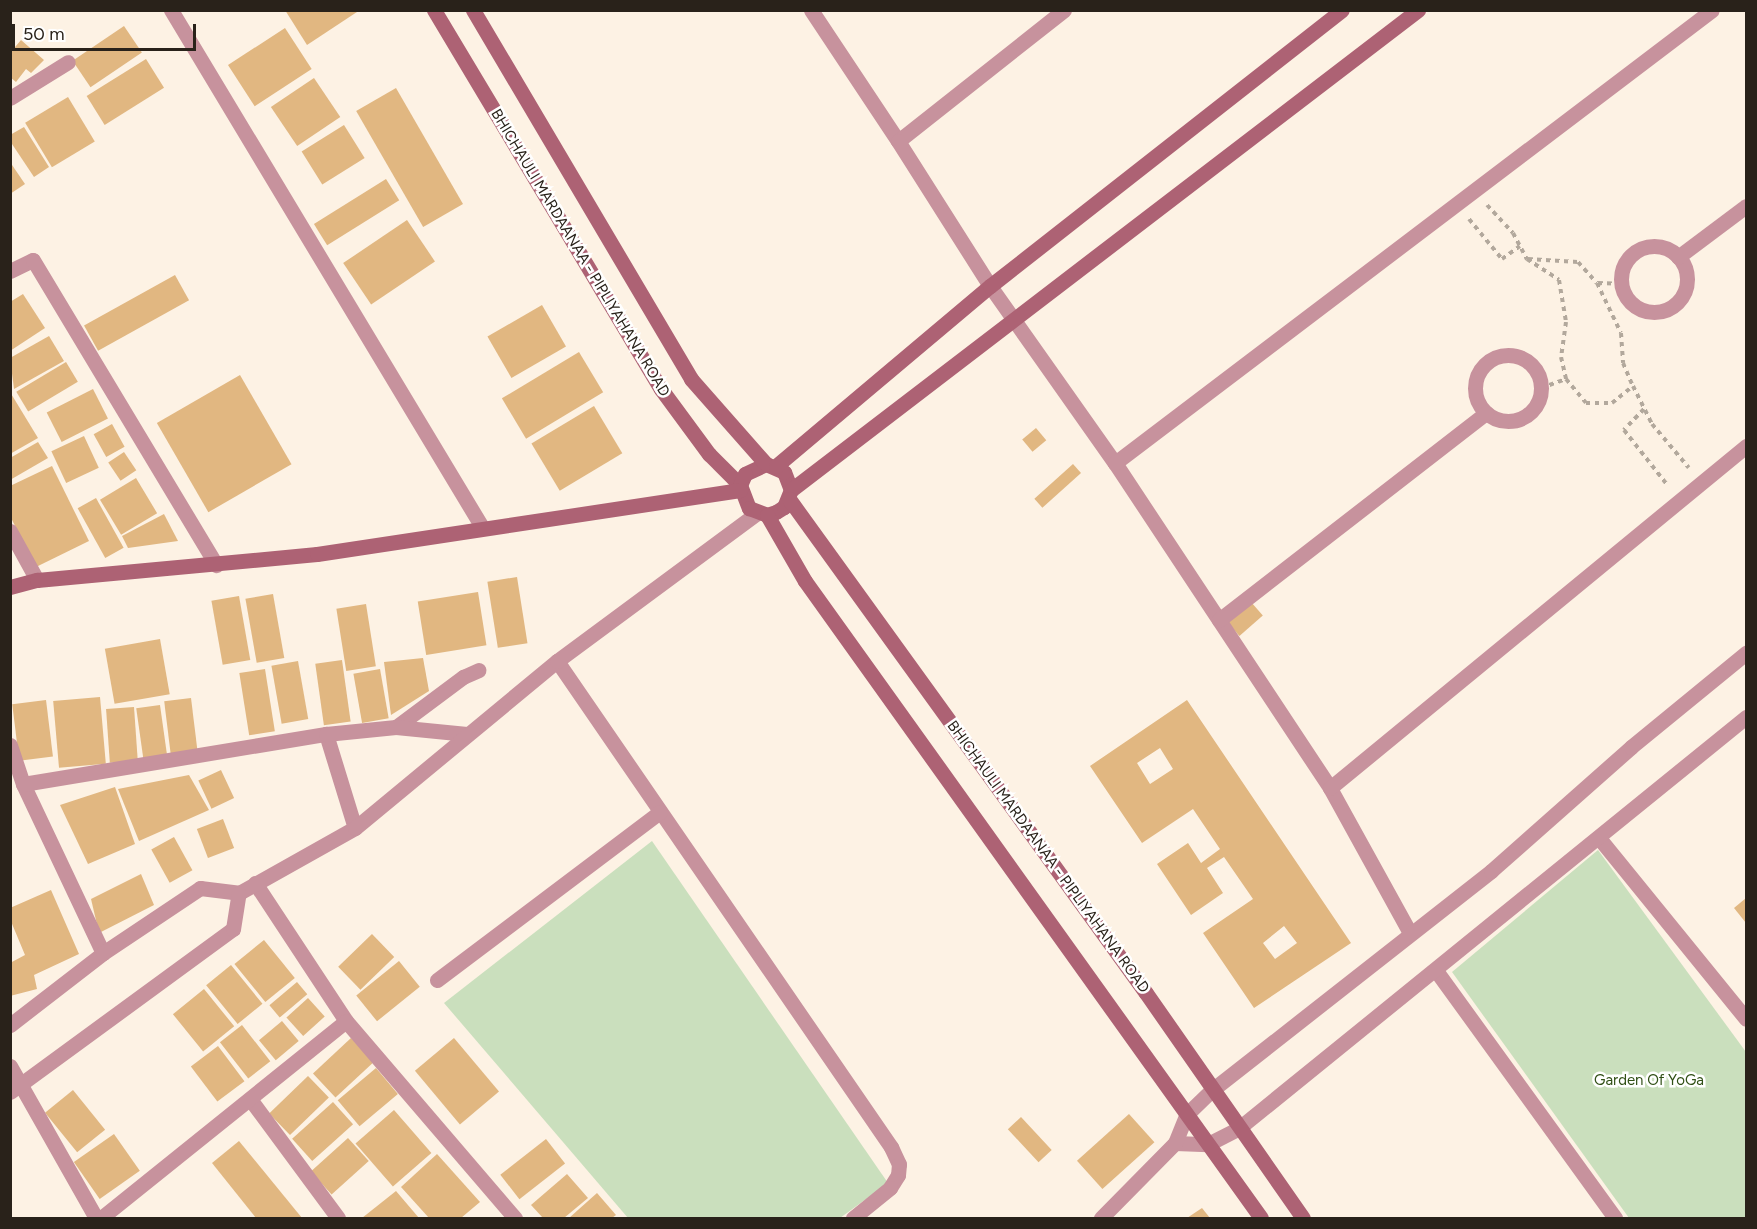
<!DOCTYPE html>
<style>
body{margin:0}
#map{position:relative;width:1757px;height:1229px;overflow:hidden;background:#fdf2e4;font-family:Figtree,sans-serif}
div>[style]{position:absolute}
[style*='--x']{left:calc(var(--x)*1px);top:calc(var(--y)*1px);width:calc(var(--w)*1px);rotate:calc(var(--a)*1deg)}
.green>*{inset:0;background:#cadfbd}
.building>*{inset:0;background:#e1b781;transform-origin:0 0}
.path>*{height:4px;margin-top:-2px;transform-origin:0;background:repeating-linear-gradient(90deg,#b2a89c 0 4.5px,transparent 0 9px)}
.street>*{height:15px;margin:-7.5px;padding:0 7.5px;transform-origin:7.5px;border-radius:7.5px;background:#c7929d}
.street>.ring{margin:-7.5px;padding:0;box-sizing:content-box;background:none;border:15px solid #c7929d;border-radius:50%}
.secondary>*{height:15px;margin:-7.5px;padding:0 7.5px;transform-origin:7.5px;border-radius:7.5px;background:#ad6274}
span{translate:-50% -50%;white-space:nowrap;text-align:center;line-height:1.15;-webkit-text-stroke:5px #fff;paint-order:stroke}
.street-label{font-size:15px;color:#29221a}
.park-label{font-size:15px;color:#315016}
.frame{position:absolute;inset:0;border:12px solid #29221a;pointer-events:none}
.scale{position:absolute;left:12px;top:24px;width:184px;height:27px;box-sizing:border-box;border:3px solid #29221a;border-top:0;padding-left:8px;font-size:18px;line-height:21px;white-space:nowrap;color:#29221a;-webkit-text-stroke:4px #fff;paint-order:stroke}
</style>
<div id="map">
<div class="green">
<i style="clip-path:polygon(652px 841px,888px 1183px,840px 1218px,628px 1218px,444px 1003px)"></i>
<i style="clip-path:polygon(1598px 850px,1746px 1052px,1746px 1218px,1629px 1218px,1452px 972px)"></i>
</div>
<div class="building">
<i style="clip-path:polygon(285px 10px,360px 10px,307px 45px)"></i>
<i style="left:124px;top:26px;width:32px;height:62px;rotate:56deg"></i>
<i style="left:285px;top:28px;width:49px;height:68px;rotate:57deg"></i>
<i style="clip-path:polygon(21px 40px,44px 60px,31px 73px,26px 69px,16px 82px,10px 77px,10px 53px)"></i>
<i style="left:146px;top:59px;width:34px;height:70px;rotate:58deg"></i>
<i style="left:314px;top:78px;width:47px;height:52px;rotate:56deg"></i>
<i style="left:396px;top:88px;width:134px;height:46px;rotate:60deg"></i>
<i style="left:68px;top:97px;width:52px;height:50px;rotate:59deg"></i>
<i style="left:344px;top:125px;width:39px;height:50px;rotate:58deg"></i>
<i style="clip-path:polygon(24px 127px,49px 167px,34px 177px,10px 141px,10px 135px)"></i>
<i style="clip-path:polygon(10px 162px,25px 184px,10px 194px)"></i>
<i style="left:386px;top:179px;width:25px;height:85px;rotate:58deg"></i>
<i style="left:407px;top:220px;width:50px;height:77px;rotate:56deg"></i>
<i style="left:175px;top:275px;width:29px;height:104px;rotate:61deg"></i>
<i style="clip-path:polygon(23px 294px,45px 328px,10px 351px,10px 302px)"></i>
<i style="left:542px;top:305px;width:48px;height:63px;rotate:60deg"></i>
<i style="clip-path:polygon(49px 336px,64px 361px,14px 389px,10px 358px)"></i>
<i style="left:579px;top:352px;width:47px;height:90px;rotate:59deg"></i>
<i style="left:66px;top:362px;width:23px;height:58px;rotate:59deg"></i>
<i style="left:240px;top:375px;width:103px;height:96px;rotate:60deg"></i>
<i style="left:93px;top:389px;width:33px;height:52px;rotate:63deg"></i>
<i style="clip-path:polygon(10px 392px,38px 438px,10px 454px)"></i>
<i style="left:594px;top:406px;width:55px;height:73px;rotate:59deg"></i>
<i style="left:112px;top:424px;width:26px;height:21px;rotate:61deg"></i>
<i style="left:1036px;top:428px;width:16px;height:18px;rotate:50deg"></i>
<i style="left:84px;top:436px;width:35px;height:36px;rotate:65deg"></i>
<i style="clip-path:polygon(38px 442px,48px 458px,10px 480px,10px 458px)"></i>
<i style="left:124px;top:452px;width:22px;height:19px;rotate:56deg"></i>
<i style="left:1073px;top:464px;width:12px;height:52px;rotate:48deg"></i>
<i style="clip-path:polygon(52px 466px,89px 541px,36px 567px,10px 516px,10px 486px)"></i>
<i style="left:136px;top:478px;width:41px;height:42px;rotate:59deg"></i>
<i style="left:96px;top:498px;width:57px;height:21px;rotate:61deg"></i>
<i style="clip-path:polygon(164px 514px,178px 541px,128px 548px,122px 536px)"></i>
<i style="left:517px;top:577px;width:67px;height:30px;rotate:81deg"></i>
<i style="left:478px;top:592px;width:54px;height:61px;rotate:81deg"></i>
<i style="left:273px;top:594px;width:65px;height:28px;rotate:80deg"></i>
<i style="left:239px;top:596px;width:65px;height:28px;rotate:80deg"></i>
<i style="left:1251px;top:602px;width:18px;height:31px;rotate:49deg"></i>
<i style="left:366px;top:604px;width:63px;height:30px;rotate:81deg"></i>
<i style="left:160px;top:639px;width:56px;height:56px;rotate:80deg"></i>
<i style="clip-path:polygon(423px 658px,429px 691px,391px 715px,384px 662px)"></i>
<i style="left:342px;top:660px;width:62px;height:27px;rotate:82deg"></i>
<i style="left:298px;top:661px;width:59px;height:27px;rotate:80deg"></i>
<i style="left:265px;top:669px;width:63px;height:26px;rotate:81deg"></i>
<i style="left:380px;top:669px;width:50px;height:27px;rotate:80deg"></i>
<i style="left:100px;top:697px;width:67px;height:47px;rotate:85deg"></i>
<i style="left:191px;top:698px;width:56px;height:27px;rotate:83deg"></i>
<i style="left:46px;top:700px;width:57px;height:34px;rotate:83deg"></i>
<i style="clip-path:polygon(evenodd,1187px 700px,1351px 943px,1254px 1008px,1203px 933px,1253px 899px,1224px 857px,1207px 868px,1223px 893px,1191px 915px,1157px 864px,1188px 843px,1201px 863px,1220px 849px,1193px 809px,1142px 843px,1090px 766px,1187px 700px,1160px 748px,1173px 769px,1150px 784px,1137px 763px,1160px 748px,1187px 700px,1284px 926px,1297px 943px,1275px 959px,1263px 943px,1284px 926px)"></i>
<i style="left:160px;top:705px;width:51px;height:24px;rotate:82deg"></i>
<i style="left:134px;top:707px;width:54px;height:28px;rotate:86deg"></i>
<i style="left:221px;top:770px;width:31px;height:25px;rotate:65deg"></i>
<i style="clip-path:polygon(189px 775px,209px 810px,139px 841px,118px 789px)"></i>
<i style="clip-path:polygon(115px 787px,135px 844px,88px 864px,60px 805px)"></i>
<i style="left:223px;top:819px;width:31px;height:28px;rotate:69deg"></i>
<i style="left:174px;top:837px;width:38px;height:26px;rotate:61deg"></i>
<i style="clip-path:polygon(141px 874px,154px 905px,99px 933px,91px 899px)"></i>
<i style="clip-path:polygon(51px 890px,79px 954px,34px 975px,37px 989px,10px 996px,10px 963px,25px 955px,10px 919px,10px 908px)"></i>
<i style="clip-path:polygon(1746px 898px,1746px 923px,1734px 908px)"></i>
<i style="left:372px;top:934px;width:32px;height:47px;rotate:46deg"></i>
<i style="left:264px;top:940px;width:49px;height:38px;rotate:51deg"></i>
<i style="left:399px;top:961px;width:33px;height:55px;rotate:51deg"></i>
<i style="left:231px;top:965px;width:50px;height:32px;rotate:51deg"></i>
<i style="left:297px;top:982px;width:16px;height:36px;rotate:50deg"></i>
<i style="left:204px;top:989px;width:48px;height:40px;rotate:51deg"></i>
<i style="left:308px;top:998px;width:25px;height:29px;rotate:48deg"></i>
<i style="left:282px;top:1021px;width:26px;height:30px;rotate:50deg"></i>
<i style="left:242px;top:1025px;width:46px;height:28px;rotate:52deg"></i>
<i style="left:351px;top:1038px;width:33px;height:52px;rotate:47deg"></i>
<i style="left:454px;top:1038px;width:70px;height:51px;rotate:50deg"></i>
<i style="left:218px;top:1046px;width:44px;height:34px;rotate:53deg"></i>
<i style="left:376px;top:1068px;width:34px;height:50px;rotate:50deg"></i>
<i style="left:308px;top:1076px;width:30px;height:54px;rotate:46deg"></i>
<i style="left:73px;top:1090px;width:51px;height:36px;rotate:51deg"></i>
<i style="left:333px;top:1102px;width:30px;height:55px;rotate:48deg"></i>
<i style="left:394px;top:1110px;width:57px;height:51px;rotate:49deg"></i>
<i style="left:1129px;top:1114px;width:38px;height:70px;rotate:48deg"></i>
<i style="left:1021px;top:1117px;width:45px;height:18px;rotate:47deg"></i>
<i style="left:114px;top:1134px;width:45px;height:49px;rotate:55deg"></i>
<i style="left:348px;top:1138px;width:31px;height:50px;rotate:48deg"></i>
<i style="left:546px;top:1139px;width:31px;height:58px;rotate:52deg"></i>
<i style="clip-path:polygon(239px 1141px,302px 1218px,256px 1218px,212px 1163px)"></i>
<i style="clip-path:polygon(437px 1154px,480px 1202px,461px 1218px,429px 1218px,401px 1187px)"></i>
<i style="clip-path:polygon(567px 1174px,588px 1198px,564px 1218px,543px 1218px,531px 1205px)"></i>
<i style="clip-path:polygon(396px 1191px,419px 1218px,362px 1218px)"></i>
<i style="clip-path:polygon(597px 1193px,616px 1215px,612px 1218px,569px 1218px)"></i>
<i style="clip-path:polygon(1202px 1208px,1210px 1218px,1187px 1218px)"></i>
</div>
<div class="path">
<i style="--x:1487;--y:205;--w:38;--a:47"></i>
<i style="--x:1513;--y:233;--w:30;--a:62"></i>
<i style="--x:1527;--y:259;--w:38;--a:33"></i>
<i style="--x:1559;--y:280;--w:43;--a:80.5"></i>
<i style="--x:1566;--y:322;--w:35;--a:98"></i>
<i style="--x:1561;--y:357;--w:23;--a:77"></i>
<i style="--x:1566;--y:379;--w:31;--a:50"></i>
<i style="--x:1586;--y:403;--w:26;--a:0"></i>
<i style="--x:1612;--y:403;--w:27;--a:-39"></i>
<i style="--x:1633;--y:386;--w:42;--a:63.4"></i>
<i style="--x:1652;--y:424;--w:57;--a:49.9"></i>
<i style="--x:1469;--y:219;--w:52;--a:50.5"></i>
<i style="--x:1502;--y:259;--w:22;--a:-36"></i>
<i style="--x:1528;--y:259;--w:50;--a:3.4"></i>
<i style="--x:1578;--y:262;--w:28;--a:48"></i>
<i style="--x:1597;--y:283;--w:55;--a:64.4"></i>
<i style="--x:1621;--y:333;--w:30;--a:86"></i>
<i style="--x:1623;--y:363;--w:25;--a:67"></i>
<i style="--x:1598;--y:283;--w:23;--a:2"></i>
<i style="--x:1541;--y:388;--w:27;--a:-20"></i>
<i style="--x:1644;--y:409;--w:29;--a:134"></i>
<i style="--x:1624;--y:430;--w:71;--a:51.8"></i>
</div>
<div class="street">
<i style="--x:171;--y:10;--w:603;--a:58.97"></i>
<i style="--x:811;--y:10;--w:157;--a:56.4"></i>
<i style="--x:1064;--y:10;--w:211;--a:141.7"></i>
<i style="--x:898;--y:141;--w:172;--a:57.6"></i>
<i style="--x:990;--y:286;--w:217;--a:54.8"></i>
<i style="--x:1115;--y:463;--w:390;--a:56.5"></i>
<i style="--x:1330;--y:788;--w:166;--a:61.1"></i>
<i style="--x:10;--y:98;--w:68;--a:-31.8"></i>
<i class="ring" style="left:1621px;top:246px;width:51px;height:51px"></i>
<i style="--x:1678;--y:257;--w:85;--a:-36.9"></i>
<i style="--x:10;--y:271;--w:25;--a:-26"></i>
<i style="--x:33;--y:260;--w:356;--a:59"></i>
<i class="ring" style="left:1475px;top:355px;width:51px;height:51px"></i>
<i style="--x:1115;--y:463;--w:749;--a:-37.19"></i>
<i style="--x:10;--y:531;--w:56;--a:61.1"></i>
<i style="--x:1219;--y:620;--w:338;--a:-37.8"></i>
<i style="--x:557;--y:661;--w:590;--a:55.5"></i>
<i style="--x:891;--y:1147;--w:19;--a:65"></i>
<i style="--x:899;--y:1164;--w:11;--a:95"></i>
<i style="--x:898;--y:1175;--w:15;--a:122"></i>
<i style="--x:890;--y:1188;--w:48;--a:141"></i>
<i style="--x:396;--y:727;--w:84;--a:-36.7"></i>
<i style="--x:463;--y:677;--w:17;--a:-24"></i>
<i style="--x:326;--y:734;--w:98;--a:72.9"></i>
<i style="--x:10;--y:745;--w:41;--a:71.6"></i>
<i style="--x:23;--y:784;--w:187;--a:64.7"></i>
<i style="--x:23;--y:784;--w:307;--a:-9.4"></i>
<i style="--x:326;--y:734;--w:70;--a:-5.7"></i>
<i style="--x:396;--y:727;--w:71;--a:5.6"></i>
<i style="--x:1330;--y:788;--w:539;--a:-39.42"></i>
<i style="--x:1599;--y:838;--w:233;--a:50.9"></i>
<i style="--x:255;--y:883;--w:165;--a:56.6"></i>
<i style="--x:346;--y:1021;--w:260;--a:49.4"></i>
<i style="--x:1437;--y:972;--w:304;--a:54.1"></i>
<i style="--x:437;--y:980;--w:279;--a:-37"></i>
<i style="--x:10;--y:1025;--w:118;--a:-37.7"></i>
<i style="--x:103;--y:953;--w:117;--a:-33.8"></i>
<i style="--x:200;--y:888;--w:39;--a:7"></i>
<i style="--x:239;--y:893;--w:133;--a:-29.3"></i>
<i style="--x:355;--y:828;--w:262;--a:-39.6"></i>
<i style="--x:557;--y:661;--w:249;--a:-36.5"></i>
<i style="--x:10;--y:1066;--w:175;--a:60.5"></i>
<i style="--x:10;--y:1092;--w:276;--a:-36.2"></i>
<i style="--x:233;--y:929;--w:36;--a:-81"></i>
<i style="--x:250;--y:1099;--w:148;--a:53.5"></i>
<i style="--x:1175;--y:1143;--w:33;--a:2"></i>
<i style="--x:1208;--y:1144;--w:35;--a:-27"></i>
<i style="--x:1239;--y:1128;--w:653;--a:-39.03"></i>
<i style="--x:101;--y:1218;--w:314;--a:-38.8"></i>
<i style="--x:1101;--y:1218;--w:105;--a:-45.4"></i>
<i style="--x:1175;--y:1143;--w:31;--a:-68"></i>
<i style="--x:1187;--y:1114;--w:35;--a:-44"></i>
<i style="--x:1212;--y:1090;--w:355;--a:-38.1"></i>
<i style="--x:1491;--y:871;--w:187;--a:-41.5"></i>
<i style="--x:1631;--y:747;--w:149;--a:-39.3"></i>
</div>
<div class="secondary">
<i style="--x:434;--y:10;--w:442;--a:59.1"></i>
<i style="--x:661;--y:389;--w:81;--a:53.6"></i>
<i style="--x:709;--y:454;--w:44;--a:45"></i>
<i style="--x:740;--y:485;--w:25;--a:69"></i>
<i style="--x:749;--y:508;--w:19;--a:21"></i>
<i style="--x:767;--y:515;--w:9;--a:-18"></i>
<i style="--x:776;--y:512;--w:9;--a:-32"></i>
<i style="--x:784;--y:507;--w:18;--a:-68"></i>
<i style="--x:791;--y:490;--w:19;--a:-111"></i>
<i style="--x:784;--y:472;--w:20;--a:-156"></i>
<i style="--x:766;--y:464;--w:23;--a:155"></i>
<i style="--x:745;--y:474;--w:12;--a:114"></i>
<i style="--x:473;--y:10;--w:429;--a:59.4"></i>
<i style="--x:691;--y:379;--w:113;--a:48.6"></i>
<i style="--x:776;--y:466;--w:280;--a:-40.1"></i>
<i style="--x:990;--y:286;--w:447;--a:-38.1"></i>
<i style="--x:791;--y:490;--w:790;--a:-37.44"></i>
<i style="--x:789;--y:499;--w:609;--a:54.15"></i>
<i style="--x:1146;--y:993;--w:274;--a:55.1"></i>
<i style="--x:767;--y:515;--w:76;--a:60.1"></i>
<i style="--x:805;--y:581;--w:783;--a:54.4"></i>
<i style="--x:10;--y:587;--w:28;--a:-15"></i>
<i style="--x:37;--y:580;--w:281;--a:-5.3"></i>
<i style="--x:317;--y:554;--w:428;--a:-8.6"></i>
</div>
<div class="street-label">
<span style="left:580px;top:253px;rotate:59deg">BHICHAULI MARDAANAA - PIPLIYAHANA ROAD</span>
<span style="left:1048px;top:857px;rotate:54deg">BHICHAULI MARDAANAA - PIPLIYAHANA ROAD</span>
</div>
<div class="park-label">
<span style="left:1649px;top:1081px">Garden Of YoGa</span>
</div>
<div class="frame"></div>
<div class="scale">50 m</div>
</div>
